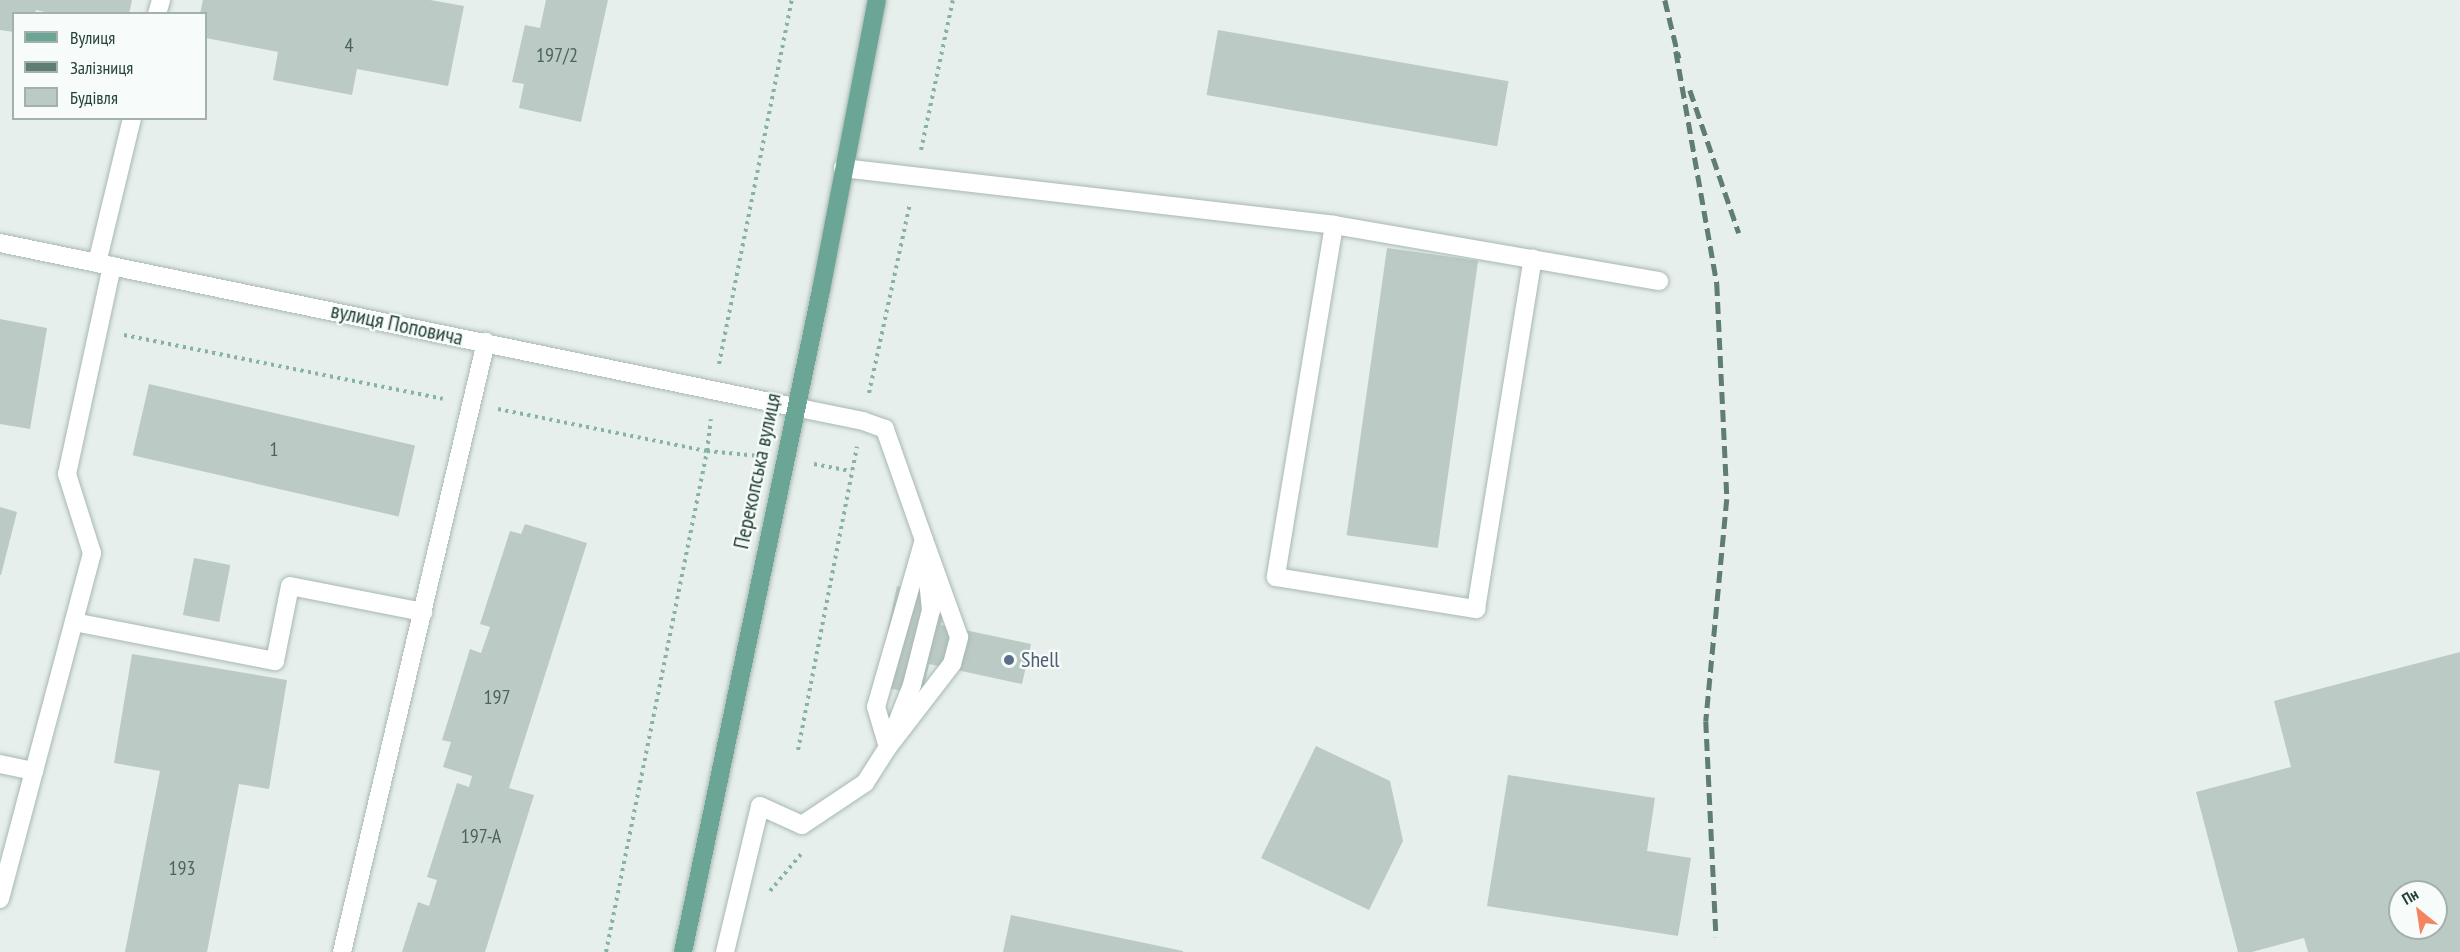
<!DOCTYPE html>
<meta charset="utf-8">
<style>
body{margin:0}
#map{position:relative;width:2460px;height:952px;overflow:hidden;background:#e6efeb;font-family:"PT Sans Narrow",sans-serif}
div>[style]{position:absolute}
[style*='--x']{left:calc(var(--x)*1px);top:calc(var(--y)*1px);width:calc(var(--w)*1px);rotate:calc(var(--a)*1deg)}
.building>*{inset:0;background:#bbcac4;transform-origin:0 0}
.path>*{height:4px;margin-top:-2px;transform-origin:0;background:repeating-linear-gradient(90deg,#86b3a5 0 3px,transparent 0 7.5px)}
.roads{filter:drop-shadow(0 0 2px #a8b8b2) drop-shadow(0 0 2px #a8b8b2)}
.service>*{height:18px;margin:-9px;padding:0 9px;transform-origin:9px;border-radius:9px;background:#fff}
.minor>*{height:18px;margin:-9px;padding:0 9px;transform-origin:9px;border-radius:9px;background:#fff}
.primary>*{height:18px;margin:-9px;padding:0 9px;transform-origin:9px;border-radius:9px;background:#6aa596}
.rail>*{height:4.5px;margin-top:-2.25px;transform-origin:0;background:repeating-linear-gradient(90deg,#5f7d75 0 12px,transparent 0 18px)}
.dots>*{width:16px;height:16px;translate:-50% -50%;box-sizing:border-box;border:3px solid #f7fbf9;border-radius:50%}
span{translate:-50% -50%;white-space:nowrap;text-align:center;line-height:1.15;-webkit-text-stroke:4.5px #f7fbf9;paint-order:stroke}
.number-label{font-size:20px;color:#4a645c}
.number-label span{-webkit-text-stroke-width:0}
.street-label{font-size:22px;color:#24423a}
.service-label{font-size:22px;color:#4e5e75}
.left{translate:0 -50%;text-align:left}
.legend{position:absolute;left:12px;top:12px;width:195px;height:108px;box-sizing:border-box;background:#f7fbf9;border:2px solid #a3b1ad;margin:0;padding:8px 10px;list-style:none;font-size:18px;color:#24423a}
.legend li{display:flex;align-items:center;gap:12px;height:30px}
.legend b{width:30px;border:2px solid #a3b1ad}
.north{position:absolute;left:2388px;top:880px;width:60px;height:60px;box-sizing:border-box;background:#f7fbf9;border:2px solid #a3b1ad;border-radius:50%;rotate:330deg;font-size:16px;font-weight:700;line-height:24px;text-align:center;color:#24423a}
.north::after{content:'';display:block;margin:auto;width:21px;height:27px;background:#f4845f;clip-path:polygon(50% 0,100% 100%,50% 72%,0 100%)}
</style>
<div id="map">
<div class="building">
<i style="clip-path:polygon(0 0,132px 0,129px 14px,54px 14px,36px 10px,35px 14px,14px 14px,14px 32px,0 30px)"></i>
<i style="clip-path:polygon(203px 0,430px 0,464px 6px,448px 86px,357px 69px,352px 95px,273px 80px,278px 52px,206px 38px,206px 14px,200px 14px)"></i>
<i style="clip-path:polygon(546px 0,608px 0,581px 122px,519px 108px,524px 84px,512px 82px,525px 25px,540px 28px)"></i>
<i style="left:1218px;top:30px;width:295px;height:66px;rotate:10deg"></i>
<i style="left:1387px;top:248px;width:92px;height:290px;rotate:8deg"></i>
<i style="clip-path:polygon(0 319px,47px 328px,30px 429px,0 424px)"></i>
<i style="left:149px;top:384px;width:273px;height:73px;rotate:13deg"></i>
<i style="clip-path:polygon(0 507px,17px 512px,1px 575px,0 575px)"></i>
<i style="clip-path:polygon(525px 524px,587px 543px,509px 788px,534px 795px,485px 952px,402px 952px,418px 902px,429px 906px,437px 880px,427px 877px,457px 783px,469px 787px,472px 776px,443px 767px,451px 742px,442px 740px,470px 649px,481px 653px,490px 627px,480px 624px,510px 531px,521px 534px)"></i>
<i style="left:194px;top:558px;width:37px;height:58px;rotate:11deg"></i>
<i style="clip-path:polygon(897px 586px,947px 597px,941px 625px,1031px 644px,1022px 684px,929px 664px,922px 696px,876px 685px)"></i>
<i style="clip-path:polygon(evenodd,2460px 652px,2460px 952px,2308px 952px,2304px 938px,2252px 952px,2238px 952px,2196px 792px,2291px 767px,2274px 701px,2460px 652px,2400px 892px,2436px 892px,2436px 928px,2400px 928px,2400px 892px)"></i>
<i style="clip-path:polygon(132px 654px,287px 680px,269px 789px,239px 784px,207px 952px,125px 952px,160px 771px,114px 763px)"></i>
<i style="clip-path:polygon(1316px 746px,1390px 781px,1403px 841px,1369px 910px,1261px 858px)"></i>
<i style="clip-path:polygon(1508px 775px,1655px 798px,1647px 851px,1691px 858px,1678px 936px,1487px 906px)"></i>
<i style="clip-path:polygon(1011px 915px,1183px 951px,1183px 952px,1003px 952px)"></i>
</div>
<div class="path">
<i style="--x:921;--y:150;--w:153;--a:-78"></i>
<i style="--x:124;--y:335;--w:325;--a:11.3"></i>
<i style="--x:719;--y:364;--w:371;--a:-78.7"></i>
<i style="--x:869;--y:393;--w:193;--a:-77.8"></i>
<i style="--x:498;--y:409;--w:213;--a:11.4"></i>
<i style="--x:707;--y:451;--w:52;--a:5.5"></i>
<i style="--x:814;--y:464;--w:38;--a:11"></i>
<i style="--x:798;--y:750;--w:309;--a:-79"></i>
<i style="--x:770;--y:891;--w:50;--a:-49.9"></i>
<i style="--x:606;--y:952;--w:511;--a:-78.6"></i>
<i style="--x:707;--y:451;--w:32;--a:-83"></i>
</div>
<div class="roads">
<div class="service">
<i style="--x:157;--y:14;--w:15;--a:-74"></i>
<i style="--x:843;--y:168;--w:494;--a:6.6"></i>
<i style="--x:1334;--y:225;--w:330;--a:9.8"></i>
<i style="--x:1334;--y:225;--w:357;--a:99.4"></i>
<i style="--x:1276;--y:577;--w:203;--a:9.1"></i>
<i style="--x:1476;--y:609;--w:355;--a:-80.8"></i>
<i style="--x:97;--y:263;--w:149;--a:-76.4"></i>
<i style="--x:74;--y:622;--w:205;--a:11"></i>
<i style="--x:275;--y:661;--w:76;--a:-78.7"></i>
<i style="--x:290;--y:586;--w:136;--a:11.1"></i>
<i style="--x:895;--y:728;--w:46;--a:-68.4"></i>
<i style="--x:912;--y:685;--w:77;--a:-75.8"></i>
<i style="--x:931;--y:610;--w:40;--a:-95.7"></i>
<i style="--x:888;--y:747;--w:105;--a:-52.4"></i>
<i style="--x:952;--y:664;--w:28;--a:-75"></i>
<i style="--x:959;--y:637;--w:103;--a:-109.8"></i>
<i style="--x:0;--y:764;--w:35;--a:12"></i>
<i style="--x:0;--y:899;--w:358;--a:-75.1"></i>
<i style="--x:92;--y:553;--w:83;--a:-107.6"></i>
<i style="--x:67;--y:474;--w:213;--a:-77.8"></i>
<i style="--x:342;--y:952;--w:627;--a:-76.72"></i>
<i style="--x:725;--y:952;--w:150;--a:-76.5"></i>
<i style="--x:760;--y:806;--w:46;--a:24.3"></i>
<i style="--x:802;--y:825;--w:76;--a:-33.7"></i>
<i style="--x:865;--y:783;--w:43;--a:-57.4"></i>
<i style="--x:888;--y:747;--w:42;--a:-106.7"></i>
<i style="--x:876;--y:707;--w:174;--a:-74"></i>
<i style="--x:924;--y:540;--w:118;--a:-109.4"></i>
<i style="--x:885;--y:429;--w:23;--a:-160"></i>
<i style="--x:863;--y:421;--w:70;--a:-168.5"></i>
</div>
<div class="minor">
<i style="--x:0;--y:243;--w:811;--a:11.67"></i>
</div>
<div class="primary">
<i style="--x:683;--y:952;--w:676;--a:-78.22"></i>
<i style="--x:821;--y:290;--w:295;--a:-79.1"></i>
</div>
</div>
<div class="rail">
<i style="--x:1665;--y:0;--w:60;--a:76.4"></i>
<i style="--x:1676;--y:51;--w:237;--a:80"></i>
<i style="--x:1717;--y:284;--w:215;--a:87.3"></i>
<i style="--x:1727;--y:499;--w:223;--a:95.4"></i>
<i style="--x:1706;--y:721;--w:216;--a:87.3"></i>
<i style="--x:1690;--y:90;--w:151;--a:71.1"></i>
</div>
<div class="dots">
<i style="left:1009px;top:660px;background:#5c6f8a"></i>
</div>
<div class="number-label">
<span style="left:349px;top:45px">4</span>
<span style="left:557px;top:55px">197/2</span>
<span style="left:274px;top:449px">1</span>
<span style="left:497px;top:697px">197</span>
<span style="left:481px;top:836px">197-А</span>
<span style="left:182px;top:868px">193</span>
</div>
<div class="street-label">
<span style="left:397px;top:324px;rotate:12deg">вулиця Поповича</span>
<span style="left:757px;top:471px;rotate:-78deg">Перекопська вулиця</span>
</div>
<div class="service-label">
<span class="left" style="left:1021px;top:660px">Shell</span>
</div>
<ul class="legend">
<li><b style="height:8px;background:#6aa596"></b>Вулиця</li>
<li><b style="height:8px;background:#5f7d75"></b>Залізниця</li>
<li><b style="height:16px;background:#bbcac4"></b>Будівля</li>
</ul>
<div class="north">Пн</div>
</div>
